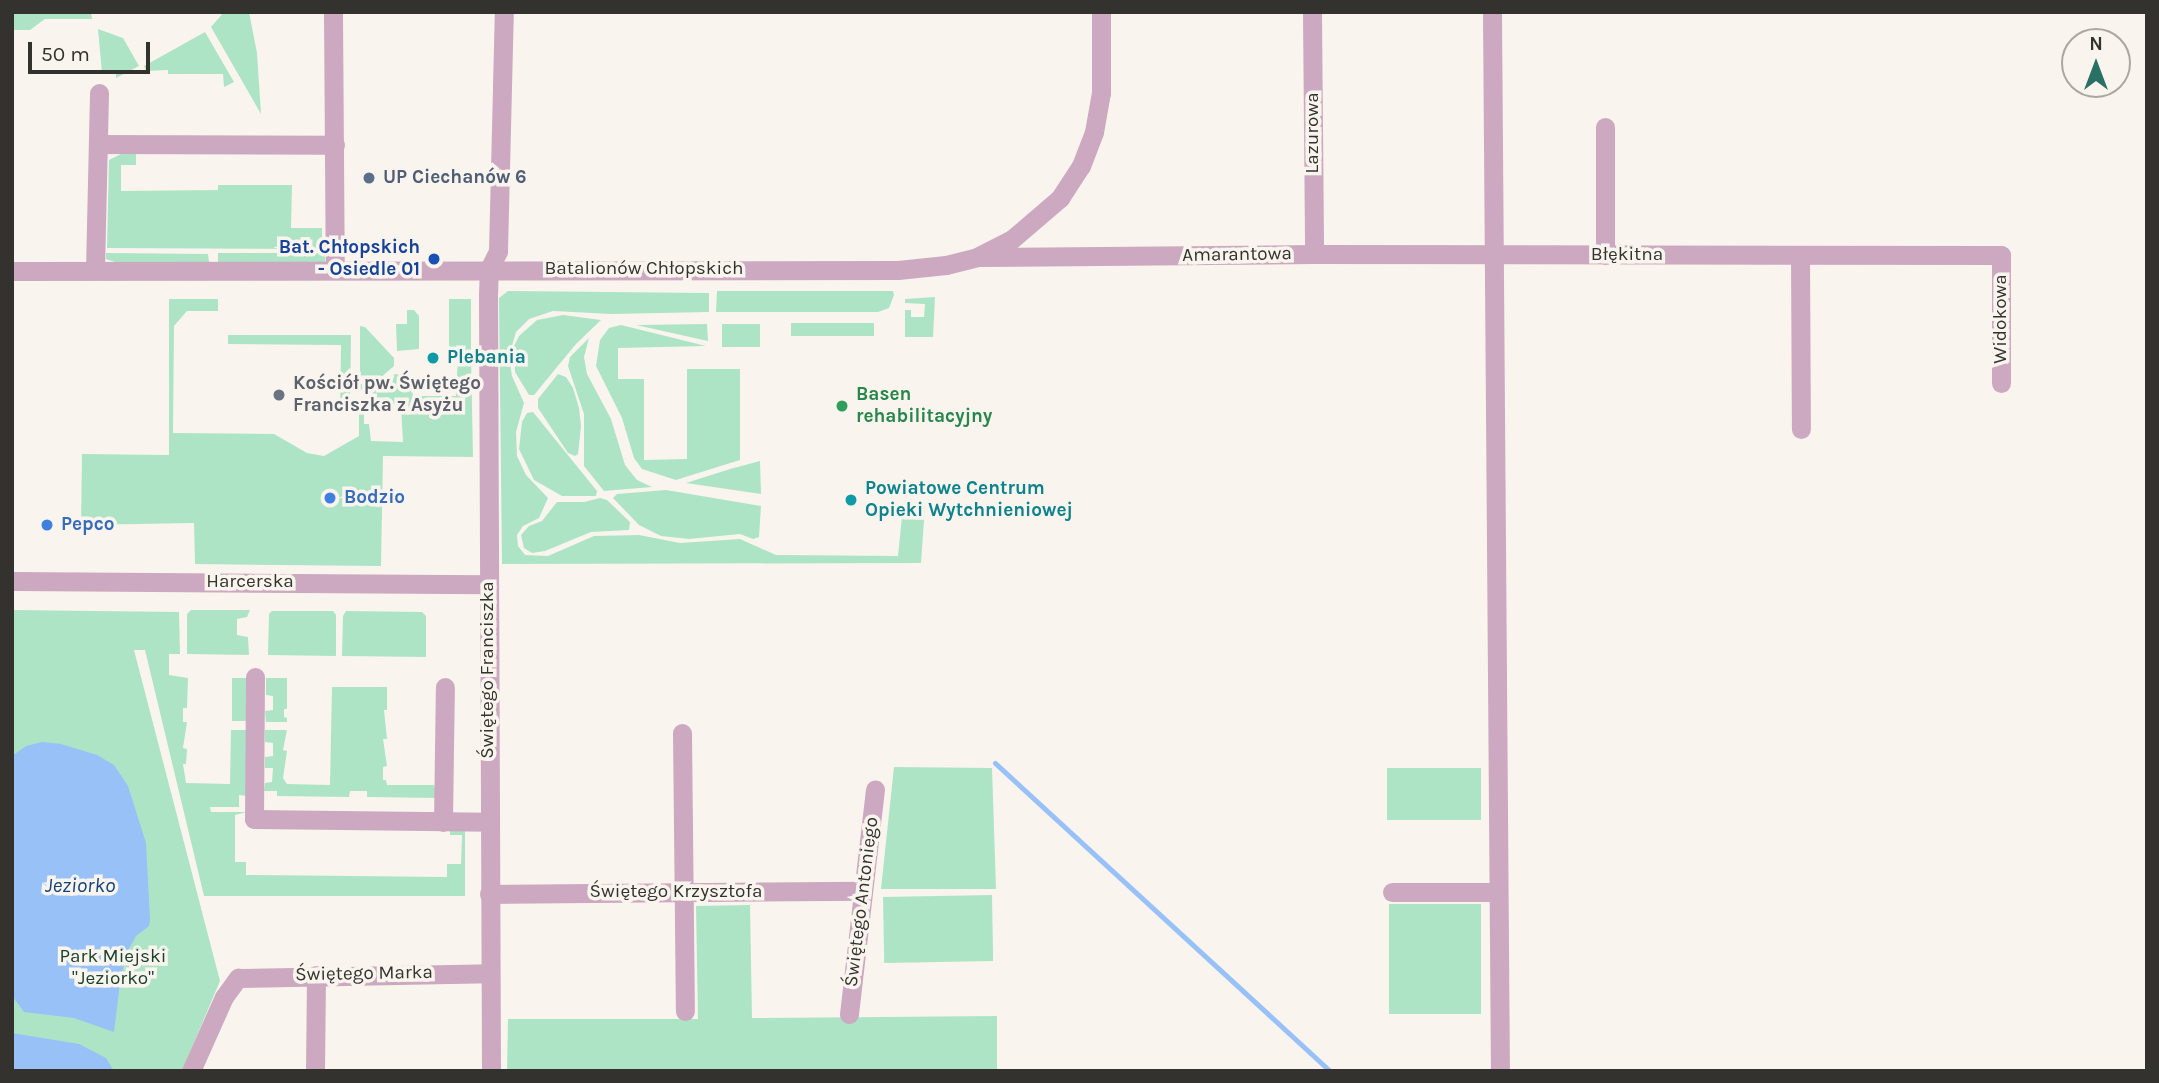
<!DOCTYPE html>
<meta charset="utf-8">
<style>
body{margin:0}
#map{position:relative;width:2159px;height:1083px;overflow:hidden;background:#f9f5ee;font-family:Karla,sans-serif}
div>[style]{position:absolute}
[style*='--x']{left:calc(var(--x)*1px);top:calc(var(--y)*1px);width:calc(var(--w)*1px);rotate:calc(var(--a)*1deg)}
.green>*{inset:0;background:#ade4c6;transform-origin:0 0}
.water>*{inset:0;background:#98c1f8}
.stream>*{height:5px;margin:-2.5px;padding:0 2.5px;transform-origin:2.5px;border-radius:2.5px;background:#98c1f8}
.street>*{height:19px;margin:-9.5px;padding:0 9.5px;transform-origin:9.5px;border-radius:9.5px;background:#cca9c0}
.dots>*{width:19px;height:19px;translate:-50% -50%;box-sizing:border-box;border:4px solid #f9f5ee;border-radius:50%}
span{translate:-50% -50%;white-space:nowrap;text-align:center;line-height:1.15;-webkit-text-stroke:7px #f9f5ee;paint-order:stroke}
.street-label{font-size:19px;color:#33322f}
.service-label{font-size:19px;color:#4e5e75;font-weight:700}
.left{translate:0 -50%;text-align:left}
.transit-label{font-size:19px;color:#164399;font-weight:700}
.right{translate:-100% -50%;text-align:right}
.culture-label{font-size:19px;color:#0d838f;font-weight:700}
.worship-label{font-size:19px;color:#5b616d;font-weight:700}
.leisure-label{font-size:19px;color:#27864d;font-weight:700}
.shop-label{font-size:19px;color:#366cbe;font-weight:700}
.park-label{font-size:19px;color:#19412e}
.water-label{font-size:21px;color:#11427e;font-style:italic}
.frame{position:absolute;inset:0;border:14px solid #33322f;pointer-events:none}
.north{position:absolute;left:2061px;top:28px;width:70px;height:70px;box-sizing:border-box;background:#f9f5ee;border:2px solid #aaa7a2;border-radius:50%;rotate:0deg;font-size:19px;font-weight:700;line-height:28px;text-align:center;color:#33322f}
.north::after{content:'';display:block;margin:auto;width:24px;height:32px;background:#2a7065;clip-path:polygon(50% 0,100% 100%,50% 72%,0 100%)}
.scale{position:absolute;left:28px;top:42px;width:122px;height:32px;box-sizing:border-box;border:4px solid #33322f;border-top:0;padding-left:9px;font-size:21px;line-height:24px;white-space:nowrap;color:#33322f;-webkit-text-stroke:5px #f9f5ee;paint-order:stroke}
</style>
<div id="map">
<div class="green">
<i style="clip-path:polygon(12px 12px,91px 12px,92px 19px,45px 19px,30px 30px,12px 30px)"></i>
<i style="clip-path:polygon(224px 12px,249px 12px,257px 53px,261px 114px,211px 27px)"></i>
<i style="clip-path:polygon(98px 29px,123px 38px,139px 66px,116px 78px,116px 73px,102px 73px)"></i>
<i style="clip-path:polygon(205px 32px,234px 82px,224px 87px,223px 74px,168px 74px,168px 70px,146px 71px,144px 66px)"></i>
<i style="clip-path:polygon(123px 153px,136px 153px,136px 165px,121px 165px,121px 191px,218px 190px,218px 185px,292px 185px,291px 228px,322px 228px,322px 249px,107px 248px,109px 160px)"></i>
<i style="clip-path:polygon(106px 253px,208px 254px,209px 262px,115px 262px,106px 259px)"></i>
<i style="left:218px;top:253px;width:107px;height:9px"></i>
<i style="clip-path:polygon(508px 291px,709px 293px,709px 312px,611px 314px,553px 311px,529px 319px,516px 332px,509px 356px,512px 376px,524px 403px,516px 432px,517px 456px,526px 475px,548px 498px,539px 518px,523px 526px,517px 535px,518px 546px,525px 555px,548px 556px,594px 536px,639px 535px,680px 543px,740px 539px,776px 555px,898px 556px,903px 506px,925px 506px,921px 563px,502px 564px,499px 298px)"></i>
<i style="clip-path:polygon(717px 291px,893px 291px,894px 295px,889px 308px,878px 312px,716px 312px)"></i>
<i style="clip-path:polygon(935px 297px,933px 337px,905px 337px,905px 310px,911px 310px,911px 317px,924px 317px,925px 304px,905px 303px,905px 299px)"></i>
<i style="clip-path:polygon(169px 299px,218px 299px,218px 311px,187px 311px,174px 326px,173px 433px,274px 434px,307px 453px,324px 456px,359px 436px,359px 408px,364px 408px,364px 424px,369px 424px,371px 441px,403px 442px,401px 407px,369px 396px,395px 374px,411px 376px,413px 396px,456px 396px,458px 355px,471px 355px,473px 457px,383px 456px,381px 566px,195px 564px,194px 523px,81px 525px,82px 454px,169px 455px)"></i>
<i style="left:449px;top:299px;width:22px;height:52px"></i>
<i style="clip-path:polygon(407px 310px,414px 310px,419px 316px,419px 349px,397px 351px,396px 324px,407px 324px)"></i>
<i style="clip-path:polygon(563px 315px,601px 320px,576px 344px,534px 395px,529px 395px,515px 372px,514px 346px,519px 336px,537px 320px)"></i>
<i style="left:791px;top:323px;width:83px;height:13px"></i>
<i style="clip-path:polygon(707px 324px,708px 341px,636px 325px)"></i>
<i style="left:722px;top:324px;width:38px;height:23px"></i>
<i style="clip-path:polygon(621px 325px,706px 346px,618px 348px,618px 379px,644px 379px,644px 460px,687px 459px,687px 369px,740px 369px,740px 460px,676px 480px,642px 469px,634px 458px,622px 418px,596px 366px,600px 340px,609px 328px)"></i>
<i style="clip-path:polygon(360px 326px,365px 327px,394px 358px,394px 366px,364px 392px,360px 388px)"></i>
<i style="clip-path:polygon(228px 335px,351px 335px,350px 404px,340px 412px,341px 345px,228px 344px)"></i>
<i style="clip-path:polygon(589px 338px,584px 357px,587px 374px,611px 419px,625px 465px,637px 480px,652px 487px,604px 491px,584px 466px,584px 414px,568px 366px,570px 357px)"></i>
<i style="clip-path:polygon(558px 374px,566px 377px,573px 388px,579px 408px,581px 426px,578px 454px,575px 456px,568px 453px,538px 408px,538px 399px)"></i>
<i style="clip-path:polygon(533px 412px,597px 491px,596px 496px,562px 496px,534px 480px,519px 449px,522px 422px,527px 413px)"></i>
<i style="clip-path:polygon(760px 461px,761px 494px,686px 483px,730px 469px)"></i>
<i style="clip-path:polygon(666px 490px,761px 506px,759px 537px,753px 539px,740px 534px,689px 539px,661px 536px,639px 525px,613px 498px,617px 494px)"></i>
<i style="clip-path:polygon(600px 498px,607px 500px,630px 522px,629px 530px,591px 532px,545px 551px,532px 553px,524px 548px,521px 535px,529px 526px,542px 521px,557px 502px,584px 502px)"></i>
<i style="clip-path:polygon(12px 610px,179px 612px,180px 654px,169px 654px,169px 675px,188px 678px,187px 708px,183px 708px,183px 722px,187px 722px,183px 748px,187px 749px,186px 764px,183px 764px,186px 783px,230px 784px,231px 730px,248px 730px,247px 796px,239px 795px,239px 807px,210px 807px,211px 812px,247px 812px,235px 815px,235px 862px,246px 862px,246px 875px,447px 877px,447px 864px,461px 864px,462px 835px,450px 835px,450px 831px,465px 829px,465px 896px,204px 896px,145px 650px,134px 650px,220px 981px,182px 1071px,12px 1071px)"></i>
<i style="clip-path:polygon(191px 610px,250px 610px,247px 617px,237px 619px,237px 635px,248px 637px,249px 655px,187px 654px,187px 614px)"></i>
<i style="clip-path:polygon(272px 611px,333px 611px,336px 615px,336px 656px,268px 655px,269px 614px)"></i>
<i style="clip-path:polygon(346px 611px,422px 612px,426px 616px,426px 657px,342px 656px,343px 616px)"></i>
<i style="left:232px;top:678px;width:17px;height:43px"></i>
<i style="clip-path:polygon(266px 678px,287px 678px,287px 709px,284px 709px,284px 717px,287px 718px,287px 722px,266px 722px,265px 711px,273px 710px,273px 696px,266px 695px)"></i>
<i style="clip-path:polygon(332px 687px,387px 687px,387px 710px,384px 710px,387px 739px,383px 739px,387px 766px,383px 767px,383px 780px,386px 780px,387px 785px,434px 785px,438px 798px,367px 797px,367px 791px,350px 791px,349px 797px,277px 796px,277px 791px,264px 791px,265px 783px,272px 782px,273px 768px,265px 768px,265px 757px,273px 756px,273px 743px,265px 742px,265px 730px,287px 730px,283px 750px,287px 751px,283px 778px,287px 784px,330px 785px)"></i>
<i style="clip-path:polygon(894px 767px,992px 768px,996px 889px,881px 889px)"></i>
<i style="left:1387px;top:768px;width:94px;height:52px"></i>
<i style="left:992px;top:895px;width:66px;height:109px;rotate:89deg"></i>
<i style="left:1389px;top:904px;width:92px;height:110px"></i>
<i style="clip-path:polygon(750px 905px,752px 1018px,997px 1016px,997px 1071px,507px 1071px,508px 1019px,698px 1019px,696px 906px)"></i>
</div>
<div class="water">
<i style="clip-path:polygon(42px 742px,61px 744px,97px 755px,114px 765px,128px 786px,146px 843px,150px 919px,149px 926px,136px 936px,129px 949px,121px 975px,114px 1032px,74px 1018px,24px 1012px,12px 996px,12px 756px,26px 746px)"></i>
<i style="clip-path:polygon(12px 1033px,79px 1044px,106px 1058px,114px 1071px,12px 1071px)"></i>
</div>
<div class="stream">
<i style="--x:995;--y:763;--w:455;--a:42.6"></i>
</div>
<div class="street">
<i style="--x:333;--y:12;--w:258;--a:89.6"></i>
<i style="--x:1312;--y:12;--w:242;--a:89.5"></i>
<i style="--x:1492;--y:12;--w:1059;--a:89.57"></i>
<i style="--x:1605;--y:127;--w:128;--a:90"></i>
<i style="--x:98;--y:144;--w:237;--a:0.2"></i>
<i style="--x:1800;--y:255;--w:174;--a:89.7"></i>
<i style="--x:981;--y:257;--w:333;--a:-0.5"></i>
<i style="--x:1314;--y:254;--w:687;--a:0.08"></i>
<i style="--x:2001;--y:255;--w:128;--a:90"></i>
<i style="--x:95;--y:270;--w:177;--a:-88.7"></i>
<i style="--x:12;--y:271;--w:886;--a:-0.06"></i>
<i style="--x:898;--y:270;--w:48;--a:-5.9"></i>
<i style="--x:946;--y:265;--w:32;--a:-14"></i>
<i style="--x:977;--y:257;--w:38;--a:-27"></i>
<i style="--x:1011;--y:240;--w:65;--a:-40.6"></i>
<i style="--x:1060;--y:198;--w:38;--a:-57"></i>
<i style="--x:1081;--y:166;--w:36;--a:-69"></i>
<i style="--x:1094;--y:132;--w:40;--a:-80"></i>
<i style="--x:1101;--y:93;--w:81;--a:-90"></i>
<i style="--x:12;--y:581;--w:476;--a:0.4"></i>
<i style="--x:255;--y:677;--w:142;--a:90.4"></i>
<i style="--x:254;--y:819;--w:235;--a:0.7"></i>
<i style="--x:682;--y:733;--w:278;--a:89.4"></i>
<i style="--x:443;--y:822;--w:135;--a:-89.2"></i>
<i style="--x:1392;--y:892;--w:106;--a:0"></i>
<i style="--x:489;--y:894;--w:374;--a:-0.5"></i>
<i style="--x:849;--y:1014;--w:226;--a:-83.4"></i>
<i style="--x:191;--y:1071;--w:81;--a:-66"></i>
<i style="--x:224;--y:997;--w:24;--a:-54"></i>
<i style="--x:238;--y:978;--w:252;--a:-1.1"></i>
<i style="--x:315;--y:1071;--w:96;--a:-89.4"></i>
<i style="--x:491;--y:1071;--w:776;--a:-90.22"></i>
<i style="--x:488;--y:295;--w:26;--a:-88"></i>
<i style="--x:489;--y:269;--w:20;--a:-63"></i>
<i style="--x:498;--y:251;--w:239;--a:-88.6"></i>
</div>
<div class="dots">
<i style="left:369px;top:178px;background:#5c6f8a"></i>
<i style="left:434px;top:259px;background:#1a4fb4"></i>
<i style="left:433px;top:358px;background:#0f9aa8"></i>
<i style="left:279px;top:395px;background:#6b7280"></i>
<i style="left:842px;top:406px;background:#2e9e5b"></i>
<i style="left:330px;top:498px;background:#3f7fe0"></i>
<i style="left:851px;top:500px;background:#0f9aa8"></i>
<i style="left:47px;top:525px;background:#3f7fe0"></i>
</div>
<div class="street-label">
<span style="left:1313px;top:133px;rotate:-90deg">Lazurowa</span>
<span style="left:1237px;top:255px;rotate:-1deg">Amarantowa</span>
<span style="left:1627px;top:255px">Błękitna</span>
<span style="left:644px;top:269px">Batalionów Chłopskich</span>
<span style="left:2001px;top:319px;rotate:-90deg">Widokowa</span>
<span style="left:250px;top:582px">Harcerska</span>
<span style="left:488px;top:670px;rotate:-90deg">Świętego Franciszka</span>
<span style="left:676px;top:892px">Świętego Krzysztofa</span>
<span style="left:862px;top:902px;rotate:-83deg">Świętego Antoniego</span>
<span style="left:364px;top:974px;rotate:-1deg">Świętego Marka</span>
</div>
<div class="service-label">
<span class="left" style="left:383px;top:178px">UP Ciechanów 6</span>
</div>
<div class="transit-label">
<span class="right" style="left:420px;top:259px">Bat. Chłopskich<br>- Osiedle 01</span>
</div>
<div class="culture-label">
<span class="left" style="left:447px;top:358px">Plebania</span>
<span class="left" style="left:865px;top:500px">Powiatowe Centrum<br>Opieki Wytchnieniowej</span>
</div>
<div class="worship-label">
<span class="left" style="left:293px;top:395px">Kościół pw. Świętego<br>Franciszka z Asyżu</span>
</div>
<div class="leisure-label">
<span class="left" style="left:856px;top:406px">Basen<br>rehabilitacyjny</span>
</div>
<div class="shop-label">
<span class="left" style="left:344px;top:498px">Bodzio</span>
<span class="left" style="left:61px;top:525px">Pepco</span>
</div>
<div class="park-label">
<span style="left:113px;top:968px">Park Miejski<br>"Jeziorko"</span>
</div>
<div class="water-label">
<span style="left:80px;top:885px">Jeziorko</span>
</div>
<div class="frame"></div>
<div class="north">N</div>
<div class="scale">50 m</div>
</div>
